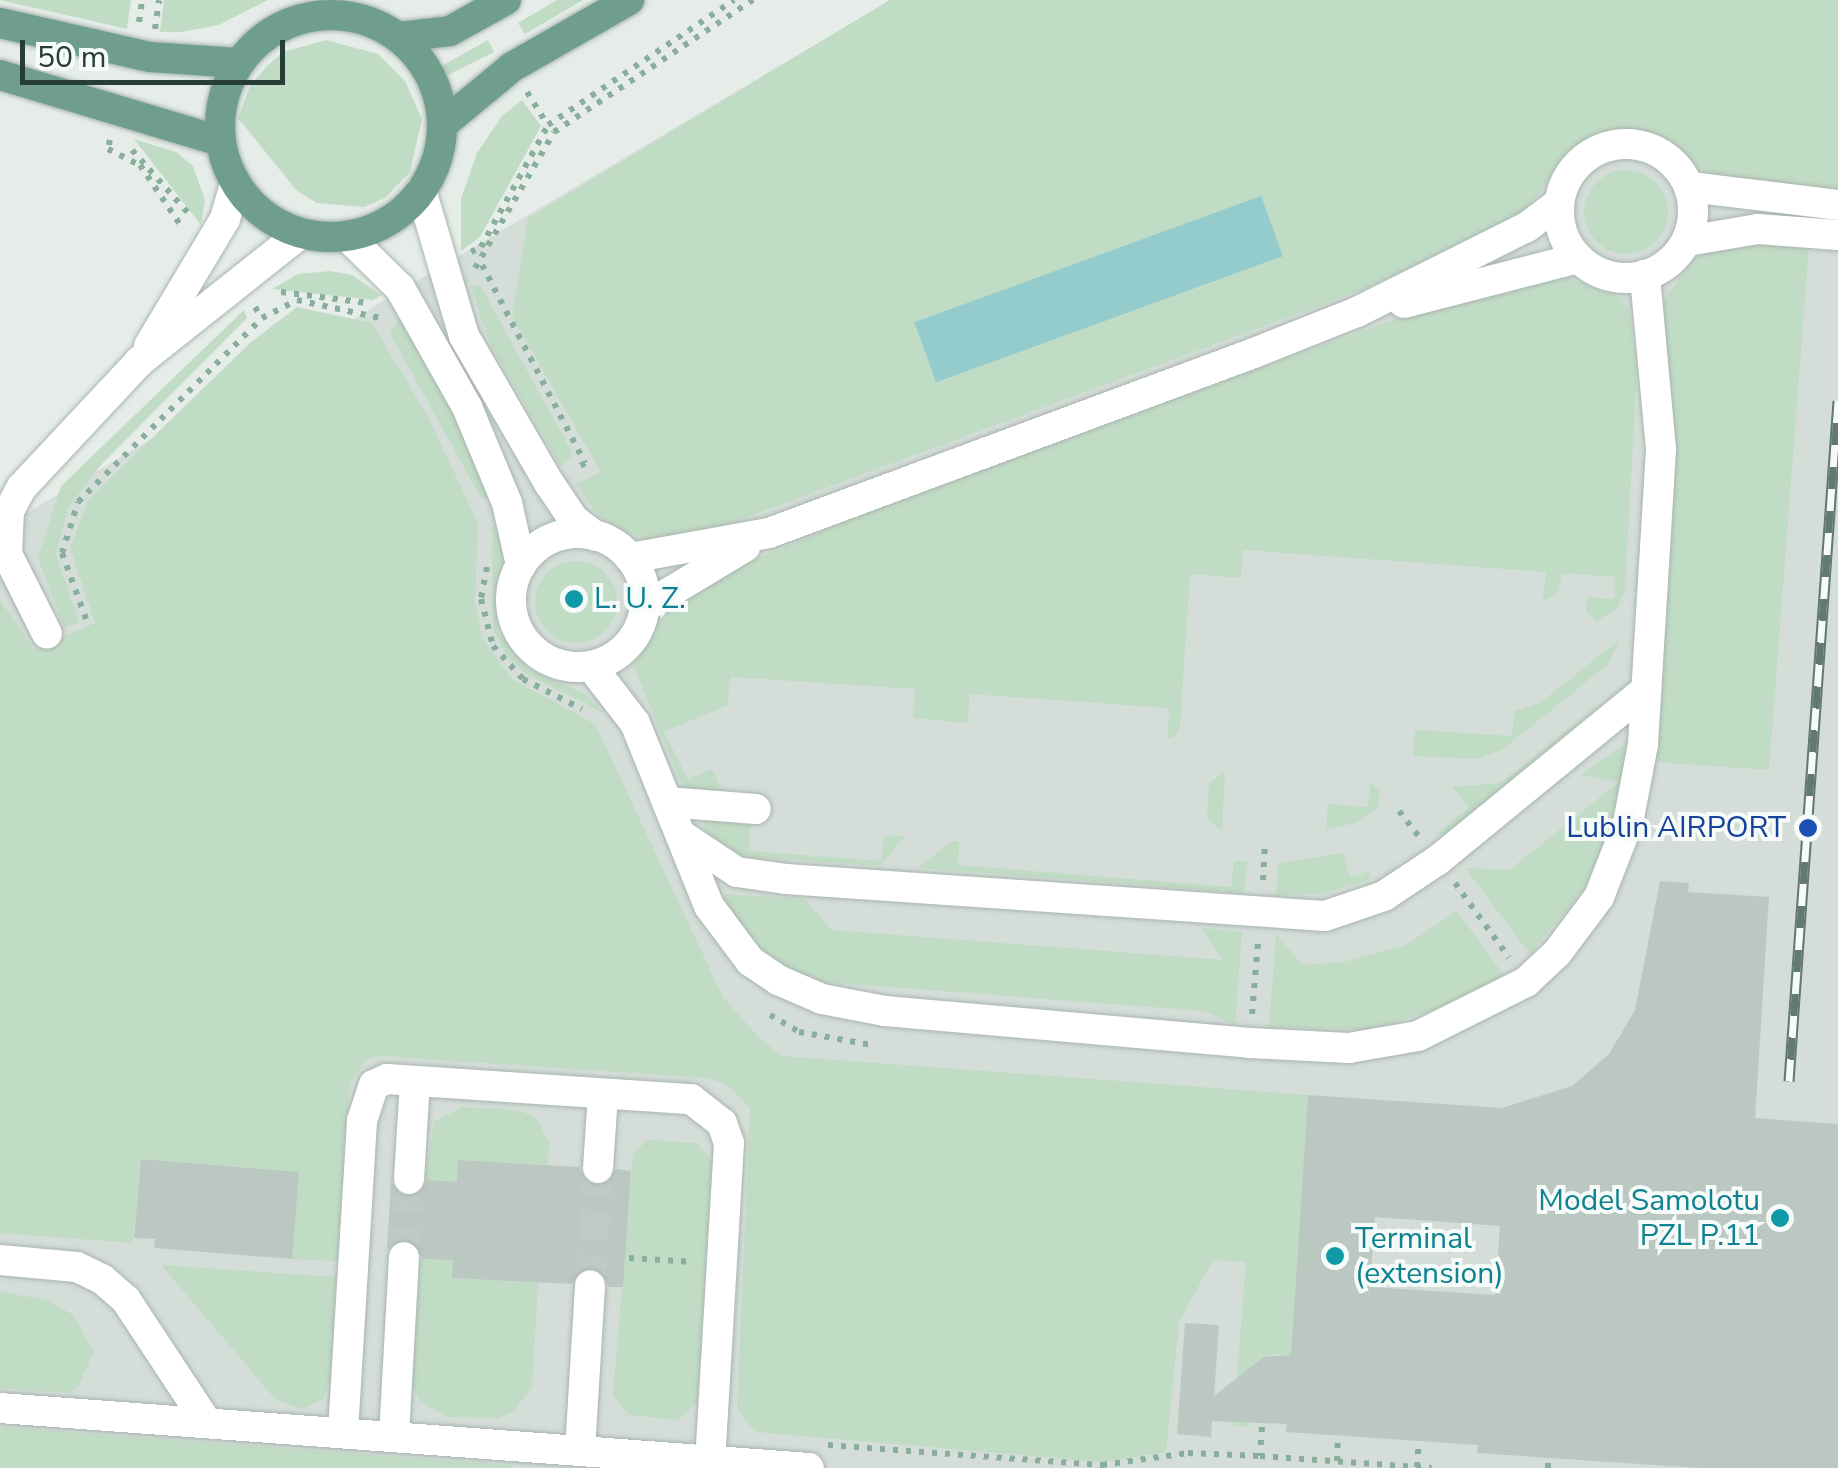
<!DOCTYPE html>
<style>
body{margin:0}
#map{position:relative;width:1838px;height:1468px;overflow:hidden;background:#e6ede9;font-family:"Nunito Sans",sans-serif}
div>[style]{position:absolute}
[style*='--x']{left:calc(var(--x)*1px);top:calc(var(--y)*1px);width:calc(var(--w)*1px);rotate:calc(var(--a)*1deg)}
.built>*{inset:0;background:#d4ddd8}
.green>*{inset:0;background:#c1dcc5}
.round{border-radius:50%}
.water>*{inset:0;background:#94cbcd;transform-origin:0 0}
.building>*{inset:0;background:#bbc8c2}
.minor-tunnel>*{height:30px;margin-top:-15px;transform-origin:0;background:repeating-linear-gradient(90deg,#c0cac5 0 30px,transparent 0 45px)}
.path>*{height:6px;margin-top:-3px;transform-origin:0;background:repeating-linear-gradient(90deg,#89ae9e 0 5px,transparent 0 13px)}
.roads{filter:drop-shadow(0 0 2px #a9b5af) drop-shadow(0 0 2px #a9b5af)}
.minor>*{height:30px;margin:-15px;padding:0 15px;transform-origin:15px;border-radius:15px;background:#fff}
.minor>.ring{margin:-15px;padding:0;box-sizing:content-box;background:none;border:30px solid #fff;border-radius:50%}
.major>*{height:30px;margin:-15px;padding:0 15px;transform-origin:15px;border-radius:15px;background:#6f9f8c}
.major>.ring{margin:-15px;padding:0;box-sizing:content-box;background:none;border:30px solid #6f9f8c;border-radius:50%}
.rail>*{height:11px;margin-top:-5.5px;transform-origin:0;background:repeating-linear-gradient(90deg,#f6faf8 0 22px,#617970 0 44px);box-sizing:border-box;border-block:2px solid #617970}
.dots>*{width:28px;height:28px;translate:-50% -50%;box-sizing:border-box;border:5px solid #f6faf8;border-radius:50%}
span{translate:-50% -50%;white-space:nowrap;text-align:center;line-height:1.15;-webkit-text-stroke:8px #f6faf8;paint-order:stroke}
.culture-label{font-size:30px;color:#0d838f}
.left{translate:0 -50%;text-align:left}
.right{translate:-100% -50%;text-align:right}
.transit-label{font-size:30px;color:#164399}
.scale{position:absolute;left:20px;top:40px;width:265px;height:45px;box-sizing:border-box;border:5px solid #263e35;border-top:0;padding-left:12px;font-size:30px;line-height:35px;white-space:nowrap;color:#263e35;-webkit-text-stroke:8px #f6faf8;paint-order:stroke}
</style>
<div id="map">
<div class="built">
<i style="clip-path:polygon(890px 0,1838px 0,1838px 1468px,0 1468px,0 529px)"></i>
</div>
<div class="green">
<i style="clip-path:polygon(0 0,131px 0,127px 29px)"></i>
<i style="clip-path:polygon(164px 0,268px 0,219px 25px,181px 32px,160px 32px)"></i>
<i style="clip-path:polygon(557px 0,583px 0,525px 34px,518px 23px)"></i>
<i style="clip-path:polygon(890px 0,1838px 0,1838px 192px,1715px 179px,1654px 135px,1612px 129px,1570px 150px,1521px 217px,1364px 289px,720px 527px,649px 541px,621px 530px,597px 515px,576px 484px,601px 472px,512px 316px,528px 218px)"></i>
<i style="clip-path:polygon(326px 40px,378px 54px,405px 81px,422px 119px,410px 172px,385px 198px,364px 207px,317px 203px,297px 191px,238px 118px,250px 86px,268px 65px,283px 52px)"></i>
<i style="clip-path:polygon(488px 40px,494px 52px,440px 79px,438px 68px)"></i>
<i style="clip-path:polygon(522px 100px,541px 126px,480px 237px,461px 251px,461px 199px,477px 153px,502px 116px)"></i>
<i style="clip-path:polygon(134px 139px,176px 152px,193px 166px,205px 200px,201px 225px)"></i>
<i class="round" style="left:1584px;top:170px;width:84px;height:84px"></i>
<i style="clip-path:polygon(1759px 243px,1809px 246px,1769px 770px,1653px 762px,1673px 511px,1662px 302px,1694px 259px,1723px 246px)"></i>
<i style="clip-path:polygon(330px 271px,352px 275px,381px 295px,373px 300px,272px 289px,298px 274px)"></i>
<i style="clip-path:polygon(1561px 275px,1619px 297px,1629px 310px,1637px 366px,1625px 590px,1618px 607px,1597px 621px,1586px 612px,1587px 597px,1614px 599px,1615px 577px,1562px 573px,1558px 593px,1543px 601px,1546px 572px,1243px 550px,1241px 578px,1190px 574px,1180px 727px,1173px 738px,1168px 738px,1169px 708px,970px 694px,967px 723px,913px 718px,915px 689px,730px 677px,728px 705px,664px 732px,688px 779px,712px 769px,724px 795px,684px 789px,632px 662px,665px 608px,701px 582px,875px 509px,1411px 313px)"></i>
<i style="clip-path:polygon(480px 285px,573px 454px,561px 467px,489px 342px,471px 286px)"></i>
<i style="clip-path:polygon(297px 307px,372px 323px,427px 415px,478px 523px,475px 602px,482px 638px,512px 679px,595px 724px,723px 997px,760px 1039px,782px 1056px,1308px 1095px,1291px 1355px,1271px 1354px,1255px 1367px,1249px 1427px,1233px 1426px,1246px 1262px,1213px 1260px,1179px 1322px,1166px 1452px,1102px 1462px,755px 1432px,737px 1408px,750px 1108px,726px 1084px,707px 1078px,381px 1056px,365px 1060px,350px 1084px,337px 1261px,292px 1259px,298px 1172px,141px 1159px,133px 1243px,0 1233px,0 600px,34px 650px,95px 623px,70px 548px,88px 500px,251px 342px)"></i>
<i style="clip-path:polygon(244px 310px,247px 318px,100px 466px,68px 508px,56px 554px,79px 622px,64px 628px,38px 558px,61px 486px)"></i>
<i style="clip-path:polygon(400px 319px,443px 385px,493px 499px,481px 498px,390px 333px)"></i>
<i style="clip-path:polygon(502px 519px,505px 558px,494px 593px,499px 634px,530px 670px,585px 694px,604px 713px,528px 675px,507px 657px,493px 629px,492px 527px)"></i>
<i class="round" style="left:535px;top:561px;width:82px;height:82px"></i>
<i style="clip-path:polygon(1620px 639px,1608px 664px,1502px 750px,1476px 759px,1413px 756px,1415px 730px,1512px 736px,1515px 711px,1540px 703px)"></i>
<i style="clip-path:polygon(1633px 678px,1443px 837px,1438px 832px,1469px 808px,1452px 787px,1501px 783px)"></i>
<i style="clip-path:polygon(1626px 744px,1620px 810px,1588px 885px,1530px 954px,1465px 868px,1509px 870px,1619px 782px,1580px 775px)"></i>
<i style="clip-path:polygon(1225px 772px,1222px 830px,1207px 820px,1209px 783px)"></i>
<i style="clip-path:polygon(1370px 782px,1380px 791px,1378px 807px,1355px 823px,1326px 830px,1328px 804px,1368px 807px)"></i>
<i style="clip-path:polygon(702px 819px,750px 825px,749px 851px,881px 861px,884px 835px,905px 836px,879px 866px,736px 856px,709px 841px)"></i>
<i style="clip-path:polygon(953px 841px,959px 841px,958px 865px,1231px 887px,1234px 861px,1247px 861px,1244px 893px,917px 868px)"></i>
<i style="clip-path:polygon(1343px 853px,1350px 877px,1370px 871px,1369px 880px,1324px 893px,1276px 896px,1278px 863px)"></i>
<i style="clip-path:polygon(725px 894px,804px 899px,832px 930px,1223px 960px,1201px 928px,1242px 932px,1235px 1025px,1204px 1011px,810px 981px,760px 959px,721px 901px)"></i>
<i style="clip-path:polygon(1457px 911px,1503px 974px,1464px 1000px,1370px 1030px,1269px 1027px,1276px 934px,1303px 965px,1343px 962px,1406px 945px)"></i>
<i style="clip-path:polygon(462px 1107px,518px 1110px,535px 1117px,549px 1141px,548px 1165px,458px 1160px,457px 1182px,425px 1180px,434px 1122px)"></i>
<i style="clip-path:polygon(648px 1140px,697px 1143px,714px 1164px,697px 1403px,677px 1420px,629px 1415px,613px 1396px,633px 1153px)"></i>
<i style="clip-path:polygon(421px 1259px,453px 1260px,453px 1278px,538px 1282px,532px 1387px,514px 1411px,499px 1418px,446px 1417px,419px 1400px,412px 1384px)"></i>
<i style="clip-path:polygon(161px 1265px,336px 1277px,330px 1380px,323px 1399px,303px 1409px,276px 1400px)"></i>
<i style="clip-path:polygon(0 1292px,48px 1300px,73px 1315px,94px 1351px,78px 1387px,69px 1393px,0 1388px)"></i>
<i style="clip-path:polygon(0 1427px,507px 1465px,514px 1468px,0 1468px)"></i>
</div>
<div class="water">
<i style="left:1261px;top:196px;width:64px;height:369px;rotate:70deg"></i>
</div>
<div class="building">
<i style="clip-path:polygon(evenodd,1660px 881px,1689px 883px,1688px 892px,1769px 897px,1755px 1118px,1838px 1124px,1838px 1468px,1699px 1468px,1477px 1453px,1478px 1445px,1286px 1432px,1287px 1424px,1212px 1421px,1211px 1437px,1177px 1434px,1185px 1323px,1219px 1325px,1214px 1396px,1264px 1357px,1291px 1355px,1308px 1095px,1502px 1108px,1572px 1086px,1609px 1054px,1635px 1010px,1660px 881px,1375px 1217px,1500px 1226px,1495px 1295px,1370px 1287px,1375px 1217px)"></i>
<i style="clip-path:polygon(141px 1159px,299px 1172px,292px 1259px,154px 1248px,155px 1239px,134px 1238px)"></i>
<i style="clip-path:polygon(458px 1160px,579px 1167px,587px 1183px,598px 1187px,617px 1169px,631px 1171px,623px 1287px,609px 1287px,601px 1270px,590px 1266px,571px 1284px,452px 1278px,453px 1260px,423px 1259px,413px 1241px,396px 1240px,387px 1249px,391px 1182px,400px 1195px,416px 1196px,428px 1180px,457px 1182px)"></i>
</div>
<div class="minor-tunnel">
<i style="--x:404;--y:1257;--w:78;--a:-86.3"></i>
<i style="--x:590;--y:1285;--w:117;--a:-86.1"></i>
</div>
<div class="path">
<i style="--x:139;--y:22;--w:22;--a:-82"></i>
<i style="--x:155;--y:29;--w:29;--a:-82"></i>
<i style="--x:527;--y:92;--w:39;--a:58"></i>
<i style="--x:110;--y:140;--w:9;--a:103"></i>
<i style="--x:108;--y:149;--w:36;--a:27"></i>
<i style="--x:140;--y:165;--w:77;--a:56.1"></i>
<i style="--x:132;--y:150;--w:87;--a:48.3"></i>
<i style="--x:471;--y:252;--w:11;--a:-27"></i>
<i style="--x:481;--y:247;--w:139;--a:-61.2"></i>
<i style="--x:548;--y:125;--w:224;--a:-33.9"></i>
<i style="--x:482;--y:265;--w:223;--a:62.5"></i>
<i style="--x:585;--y:463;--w:12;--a:149"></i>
<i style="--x:475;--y:268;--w:157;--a:-59.8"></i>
<i style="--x:554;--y:132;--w:239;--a:-33.6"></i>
<i style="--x:281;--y:292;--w:87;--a:7.3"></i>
<i style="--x:255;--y:307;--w:13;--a:58"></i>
<i style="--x:262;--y:318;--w:39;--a:-27"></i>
<i style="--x:297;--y:300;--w:85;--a:12.2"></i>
<i style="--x:487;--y:567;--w:33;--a:101"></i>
<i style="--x:481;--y:599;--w:49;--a:75.7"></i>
<i style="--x:493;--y:646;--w:45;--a:47.7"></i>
<i style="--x:523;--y:679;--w:66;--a:27"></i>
<i style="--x:86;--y:619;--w:70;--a:-110"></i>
<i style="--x:62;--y:553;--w:53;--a:-72.6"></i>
<i style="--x:78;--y:502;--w:260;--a:-45"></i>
<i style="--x:1399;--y:811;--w:34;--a:52"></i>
<i style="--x:1263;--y:880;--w:34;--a:-87"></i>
<i style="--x:1455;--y:883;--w:92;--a:54.2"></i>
<i style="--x:1252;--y:1014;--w:72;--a:-85.2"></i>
<i style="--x:770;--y:1015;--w:34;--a:30"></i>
<i style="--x:799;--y:1032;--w:74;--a:10.1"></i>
<i style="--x:629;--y:1258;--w:65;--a:3.5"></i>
<i style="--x:1262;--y:1427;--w:29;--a:94"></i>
<i style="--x:1260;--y:1456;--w:172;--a:4"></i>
<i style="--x:828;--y:1445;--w:275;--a:4.2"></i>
<i style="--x:1102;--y:1465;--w:87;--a:-7.9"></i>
<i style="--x:1188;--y:1453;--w:72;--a:2.4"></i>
<i style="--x:1337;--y:1461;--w:25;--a:-88"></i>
<i style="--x:1417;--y:1467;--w:26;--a:-86"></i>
<i style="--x:1548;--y:1468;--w:10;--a:-90"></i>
</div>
<div class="roads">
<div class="minor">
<i class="ring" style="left:1559px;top:144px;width:104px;height:104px"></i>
<i style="--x:1690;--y:187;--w:149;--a:6.9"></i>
<i style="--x:421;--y:190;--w:152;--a:73.6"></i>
<i style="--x:464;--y:336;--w:170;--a:60"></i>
<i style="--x:549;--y:483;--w:45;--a:56"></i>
<i style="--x:574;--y:520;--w:26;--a:37"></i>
<i style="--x:347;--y:236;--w:74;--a:44.5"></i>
<i style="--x:400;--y:288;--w:137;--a:60.6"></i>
<i style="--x:467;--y:407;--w:104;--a:67.4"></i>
<i style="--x:507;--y:503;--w:64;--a:77.3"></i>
<i style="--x:1687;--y:241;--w:72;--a:-9.6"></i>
<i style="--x:1758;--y:229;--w:80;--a:4.3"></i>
<i style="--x:1404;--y:303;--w:180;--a:-14.5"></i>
<i style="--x:149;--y:346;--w:148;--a:-59.1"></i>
<i style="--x:225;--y:219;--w:36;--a:-74"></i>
<i style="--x:9;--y:511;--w:43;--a:92.7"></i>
<i style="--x:7;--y:554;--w:89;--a:63.4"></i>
<i style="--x:0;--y:513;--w:9;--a:-13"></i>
<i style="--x:9;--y:511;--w:27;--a:-62"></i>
<i style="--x:22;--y:487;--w:173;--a:-46.9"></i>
<i style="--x:140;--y:361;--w:206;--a:-38.5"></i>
<i class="ring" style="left:511px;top:533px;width:104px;height:104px"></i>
<i style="--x:630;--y:558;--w:141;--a:-10.2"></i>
<i style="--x:769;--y:533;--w:517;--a:-20.36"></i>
<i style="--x:1254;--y:353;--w:111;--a:-21.7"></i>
<i style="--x:1357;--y:312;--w:190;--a:-26.6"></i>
<i style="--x:1527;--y:227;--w:40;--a:-37"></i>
<i style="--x:645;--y:607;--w:117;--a:-31"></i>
<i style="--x:591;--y:666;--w:72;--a:52.3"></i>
<i style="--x:635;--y:723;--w:197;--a:68"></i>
<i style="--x:709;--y:906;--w:69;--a:53.3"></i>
<i style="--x:750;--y:961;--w:34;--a:34"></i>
<i style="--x:778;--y:980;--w:48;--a:23.4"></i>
<i style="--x:822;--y:999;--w:64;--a:10.8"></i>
<i style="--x:885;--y:1011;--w:366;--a:5"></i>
<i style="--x:1250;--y:1043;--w:99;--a:2.9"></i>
<i style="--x:1349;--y:1048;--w:70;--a:-9.9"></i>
<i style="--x:1418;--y:1036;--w:121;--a:-26.6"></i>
<i style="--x:1526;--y:982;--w:42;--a:-43.1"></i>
<i style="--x:1557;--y:953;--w:70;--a:-53.1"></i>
<i style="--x:1599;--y:897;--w:79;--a:-68.6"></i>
<i style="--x:1628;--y:823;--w:80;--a:-79.2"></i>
<i style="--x:1643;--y:744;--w:296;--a:-86.5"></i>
<i style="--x:1661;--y:449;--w:175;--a:-95.3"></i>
<i style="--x:667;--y:802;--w:89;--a:4.5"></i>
<i style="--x:681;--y:835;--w:67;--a:33.5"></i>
<i style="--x:737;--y:872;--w:49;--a:8.1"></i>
<i style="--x:786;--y:879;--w:540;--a:3.93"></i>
<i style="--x:1325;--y:916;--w:62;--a:-18.7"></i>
<i style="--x:1384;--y:896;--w:65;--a:-33.7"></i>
<i style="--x:1438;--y:860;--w:269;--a:-39.3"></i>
<i style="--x:598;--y:1168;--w:73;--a:-86.1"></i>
<i style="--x:409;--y:1179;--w:98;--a:-86.5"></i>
<i style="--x:0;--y:1260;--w:77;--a:5.2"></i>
<i style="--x:77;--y:1267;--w:28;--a:26"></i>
<i style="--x:102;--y:1279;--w:32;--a:41"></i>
<i style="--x:126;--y:1300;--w:147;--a:56.6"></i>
<i style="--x:0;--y:1408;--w:811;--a:4.24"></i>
<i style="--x:343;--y:1432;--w:312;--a:-86.5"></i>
<i style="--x:362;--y:1121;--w:38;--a:-72"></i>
<i style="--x:374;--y:1085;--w:14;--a:-25"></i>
<i style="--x:387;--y:1079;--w:305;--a:3.8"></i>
<i style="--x:691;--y:1099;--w:39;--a:38"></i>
<i style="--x:722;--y:1123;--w:21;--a:71"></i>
<i style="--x:729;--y:1143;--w:318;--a:93.4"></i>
<i style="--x:394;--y:1436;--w:179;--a:-86.8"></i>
<i style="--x:580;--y:1450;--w:165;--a:-86.5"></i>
</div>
<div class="major">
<i class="ring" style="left:220px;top:15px;width:192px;height:192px"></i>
<i style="--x:0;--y:23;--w:154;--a:12.8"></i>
<i style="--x:150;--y:57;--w:88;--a:3.9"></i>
<i style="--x:399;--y:37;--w:51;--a:-6.7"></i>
<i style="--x:450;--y:31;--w:64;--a:-29"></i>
<i style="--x:0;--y:75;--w:230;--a:16.7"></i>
<i style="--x:442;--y:125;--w:91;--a:-39.6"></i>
<i style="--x:512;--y:67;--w:135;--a:-29.8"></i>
</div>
</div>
<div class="rail">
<i style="--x:1789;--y:1081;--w:682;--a:-85.88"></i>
</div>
<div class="dots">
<i style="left:574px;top:599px;background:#0f9aa8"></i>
<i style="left:1808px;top:828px;background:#1a4fb4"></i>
<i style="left:1780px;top:1218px;background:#0f9aa8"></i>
<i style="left:1335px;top:1256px;background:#0f9aa8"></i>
</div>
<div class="culture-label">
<span class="left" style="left:594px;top:599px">L. U. Z.</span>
<span class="right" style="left:1760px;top:1218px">Model Samolotu<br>PZL P.11</span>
<span class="left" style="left:1355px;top:1256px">Terminal<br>(extension)</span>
</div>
<div class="transit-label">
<span class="right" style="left:1786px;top:828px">Lublin AIRPORT</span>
</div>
<div class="scale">50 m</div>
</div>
